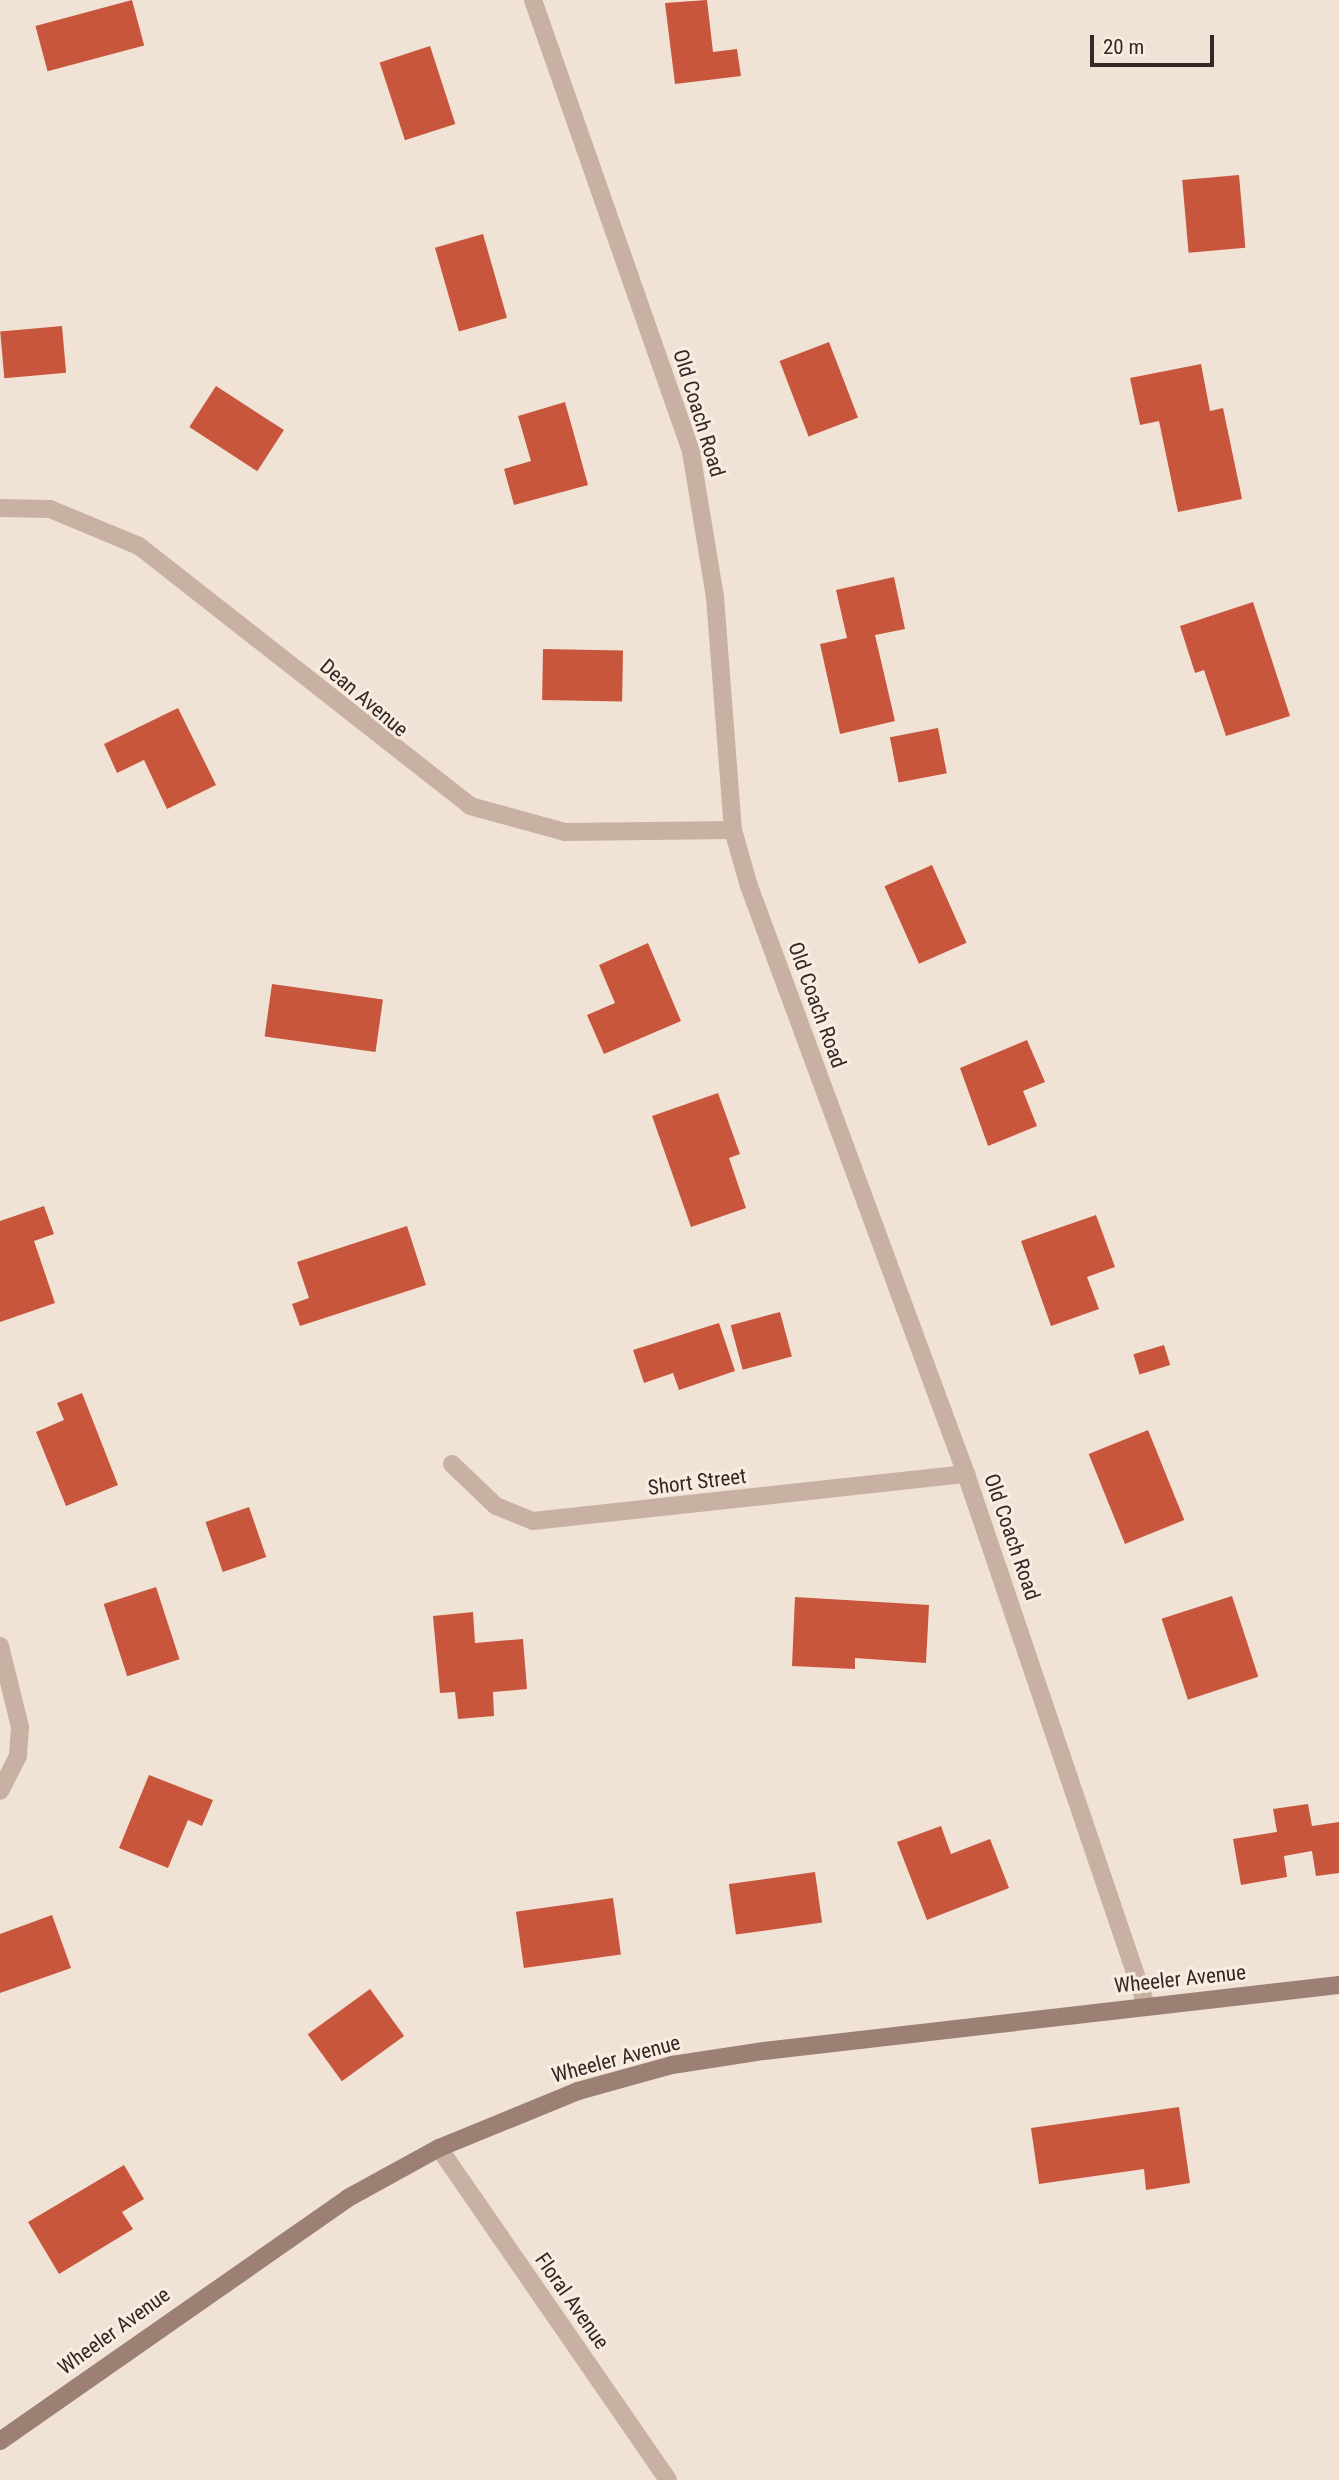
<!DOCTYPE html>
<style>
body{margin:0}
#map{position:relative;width:1339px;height:2480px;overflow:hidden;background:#f1e2d6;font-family:"Roboto Condensed",sans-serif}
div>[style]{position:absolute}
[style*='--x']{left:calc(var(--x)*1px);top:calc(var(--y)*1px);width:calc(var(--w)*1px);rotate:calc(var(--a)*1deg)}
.building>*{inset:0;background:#c8563d;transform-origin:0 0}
.street>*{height:18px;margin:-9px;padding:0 9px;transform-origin:9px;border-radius:9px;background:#c8b1a2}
.secondary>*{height:18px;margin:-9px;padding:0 9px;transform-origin:9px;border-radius:9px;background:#9c8074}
span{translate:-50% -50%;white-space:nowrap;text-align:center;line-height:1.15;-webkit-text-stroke:6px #f9ede2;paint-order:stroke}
.street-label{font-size:21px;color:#332825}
.scale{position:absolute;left:1090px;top:35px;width:124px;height:32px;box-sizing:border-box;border:4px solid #332825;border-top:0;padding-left:9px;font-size:21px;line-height:24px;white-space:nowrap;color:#332825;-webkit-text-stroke:5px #f9ede2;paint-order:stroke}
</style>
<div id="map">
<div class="building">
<i style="left:132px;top:0;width:47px;height:100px;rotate:75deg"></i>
<i style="clip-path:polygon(707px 0,713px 52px,737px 49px,741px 76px,675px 84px,665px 3px)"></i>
<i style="left:430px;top:46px;width:82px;height:53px;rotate:72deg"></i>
<i style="left:1239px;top:175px;width:73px;height:57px;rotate:85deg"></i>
<i style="left:483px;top:234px;width:87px;height:50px;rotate:74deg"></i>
<i style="left:62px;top:326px;width:47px;height:62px;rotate:85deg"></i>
<i style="left:829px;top:342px;width:81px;height:53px;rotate:69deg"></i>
<i style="clip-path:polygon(1201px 364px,1210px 411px,1223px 408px,1242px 499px,1178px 512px,1159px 421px,1140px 425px,1130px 378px)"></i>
<i style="left:216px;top:386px;width:81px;height:49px;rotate:33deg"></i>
<i style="clip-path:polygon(565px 402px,588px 485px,514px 505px,504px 469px,531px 461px,518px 416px)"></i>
<i style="clip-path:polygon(894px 577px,905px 629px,875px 635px,895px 721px,840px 734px,820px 644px,847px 638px,836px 590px)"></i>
<i style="clip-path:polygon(1253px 602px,1290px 716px,1226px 736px,1204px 670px,1195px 673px,1180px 626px)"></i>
<i style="left:543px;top:649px;width:80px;height:51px;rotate:1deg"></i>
<i style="clip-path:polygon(178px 708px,216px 785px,167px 809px,144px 760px,117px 773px,104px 744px)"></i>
<i style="left:938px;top:728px;width:46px;height:49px;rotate:79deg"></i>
<i style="left:932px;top:865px;width:85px;height:52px;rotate:66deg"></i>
<i style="clip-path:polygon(648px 943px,681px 1021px,604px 1054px,587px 1015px,615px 1003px,599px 965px)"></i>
<i style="left:272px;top:984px;width:112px;height:53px;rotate:8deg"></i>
<i style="clip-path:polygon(1027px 1040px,1045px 1082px,1023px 1091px,1037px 1126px,988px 1146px,960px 1068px)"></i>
<i style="clip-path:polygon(718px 1093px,740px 1154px,729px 1158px,746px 1208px,691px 1227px,652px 1116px)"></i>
<i style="clip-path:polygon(44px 1206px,54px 1234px,34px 1241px,55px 1303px,0 1322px,0 1221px)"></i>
<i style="clip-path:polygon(1096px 1215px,1115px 1267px,1087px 1277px,1099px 1309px,1051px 1326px,1021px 1241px)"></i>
<i style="clip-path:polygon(407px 1226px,426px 1285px,300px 1326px,292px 1304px,309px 1298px,297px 1262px)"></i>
<i style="left:780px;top:1312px;width:46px;height:51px;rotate:75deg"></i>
<i style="clip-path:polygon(719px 1323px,735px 1371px,679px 1390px,673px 1373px,644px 1383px,633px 1350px)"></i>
<i style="left:1164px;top:1345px;width:21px;height:32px;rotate:73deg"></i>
<i style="clip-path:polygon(82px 1393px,118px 1485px,66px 1506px,36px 1432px,64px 1420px,57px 1403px)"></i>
<i style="left:1148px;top:1430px;width:97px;height:64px;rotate:68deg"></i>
<i style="left:249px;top:1507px;width:53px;height:46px;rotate:71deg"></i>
<i style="left:156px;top:1587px;width:76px;height:55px;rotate:72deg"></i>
<i style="left:1232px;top:1596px;width:85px;height:74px;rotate:72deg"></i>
<i style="clip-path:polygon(795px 1597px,929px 1605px,926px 1663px,855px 1658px,855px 1669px,792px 1666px)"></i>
<i style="clip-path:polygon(473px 1612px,475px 1643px,523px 1639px,527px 1689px,493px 1692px,494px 1716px,458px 1719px,455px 1692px,440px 1693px,433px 1616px)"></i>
<i style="clip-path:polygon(149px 1775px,213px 1800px,202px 1826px,188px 1820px,168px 1868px,119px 1848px)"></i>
<i style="clip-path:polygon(1308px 1804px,1312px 1826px,1339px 1822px,1339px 1873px,1316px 1876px,1312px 1851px,1284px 1856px,1287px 1877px,1241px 1885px,1233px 1839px,1277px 1832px,1273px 1809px)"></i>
<i style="clip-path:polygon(941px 1826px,951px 1854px,990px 1839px,1009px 1888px,927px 1920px,897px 1842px)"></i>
<i style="left:815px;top:1872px;width:51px;height:87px;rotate:82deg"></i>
<i style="left:613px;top:1898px;width:57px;height:98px;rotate:82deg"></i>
<i style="clip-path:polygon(52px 1915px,71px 1968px,0 1993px,0 1934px)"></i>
<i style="left:370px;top:1989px;width:58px;height:77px;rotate:54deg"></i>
<i style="clip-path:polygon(1179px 2107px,1190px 2183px,1146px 2190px,1144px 2169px,1039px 2184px,1031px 2128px)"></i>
<i style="clip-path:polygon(124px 2165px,144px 2199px,122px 2212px,133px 2229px,59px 2274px,28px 2222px)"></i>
</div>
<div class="street">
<i style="--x:533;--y:0;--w:479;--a:70.7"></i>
<i style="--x:691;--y:452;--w:147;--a:80.6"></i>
<i style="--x:715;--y:597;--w:234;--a:85.6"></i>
<i style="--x:733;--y:830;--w:58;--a:74.1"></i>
<i style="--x:749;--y:886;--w:627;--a:69.74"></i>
<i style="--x:966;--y:1474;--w:561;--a:71.27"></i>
<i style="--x:0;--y:508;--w:50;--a:1.1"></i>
<i style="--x:50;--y:509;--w:96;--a:22.6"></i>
<i style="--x:139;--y:546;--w:421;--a:38.1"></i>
<i style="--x:470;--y:806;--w:98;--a:15.3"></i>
<i style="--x:565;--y:832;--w:168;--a:-0.7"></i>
<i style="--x:452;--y:1464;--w:61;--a:43.7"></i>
<i style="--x:496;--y:1506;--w:40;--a:22"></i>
<i style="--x:533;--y:1521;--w:436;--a:-6.2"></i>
<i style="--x:0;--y:1646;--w:83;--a:76.1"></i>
<i style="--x:20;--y:1727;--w:29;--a:94"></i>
<i style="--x:18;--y:1756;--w:39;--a:117"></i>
<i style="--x:439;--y:2148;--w:403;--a:55.4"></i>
</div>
<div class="secondary">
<i style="--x:0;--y:2441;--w:424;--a:-34.9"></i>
<i style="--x:348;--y:2198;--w:104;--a:-28.8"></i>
<i style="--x:439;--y:2148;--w:150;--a:-22.3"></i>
<i style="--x:578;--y:2091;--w:98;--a:-15.5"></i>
<i style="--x:672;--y:2065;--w:93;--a:-8.7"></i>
<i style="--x:764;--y:2051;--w:579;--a:-6.55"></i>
</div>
<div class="street-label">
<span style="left:699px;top:413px;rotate:73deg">Old Coach Road</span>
<span style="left:364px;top:698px;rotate:40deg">Dean Avenue</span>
<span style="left:817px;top:1005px;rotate:70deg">Old Coach Road</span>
<span style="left:697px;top:1482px;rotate:-7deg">Short Street</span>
<span style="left:1012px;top:1537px;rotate:71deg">Old Coach Road</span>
<span style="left:1180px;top:1979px;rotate:-6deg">Wheeler Avenue</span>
<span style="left:616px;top:2059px;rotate:-15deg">Wheeler Avenue</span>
<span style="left:572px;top:2301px;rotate:55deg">Floral Avenue</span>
<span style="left:114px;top:2331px;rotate:-36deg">Wheeler Avenue</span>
</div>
<div class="scale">20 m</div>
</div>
